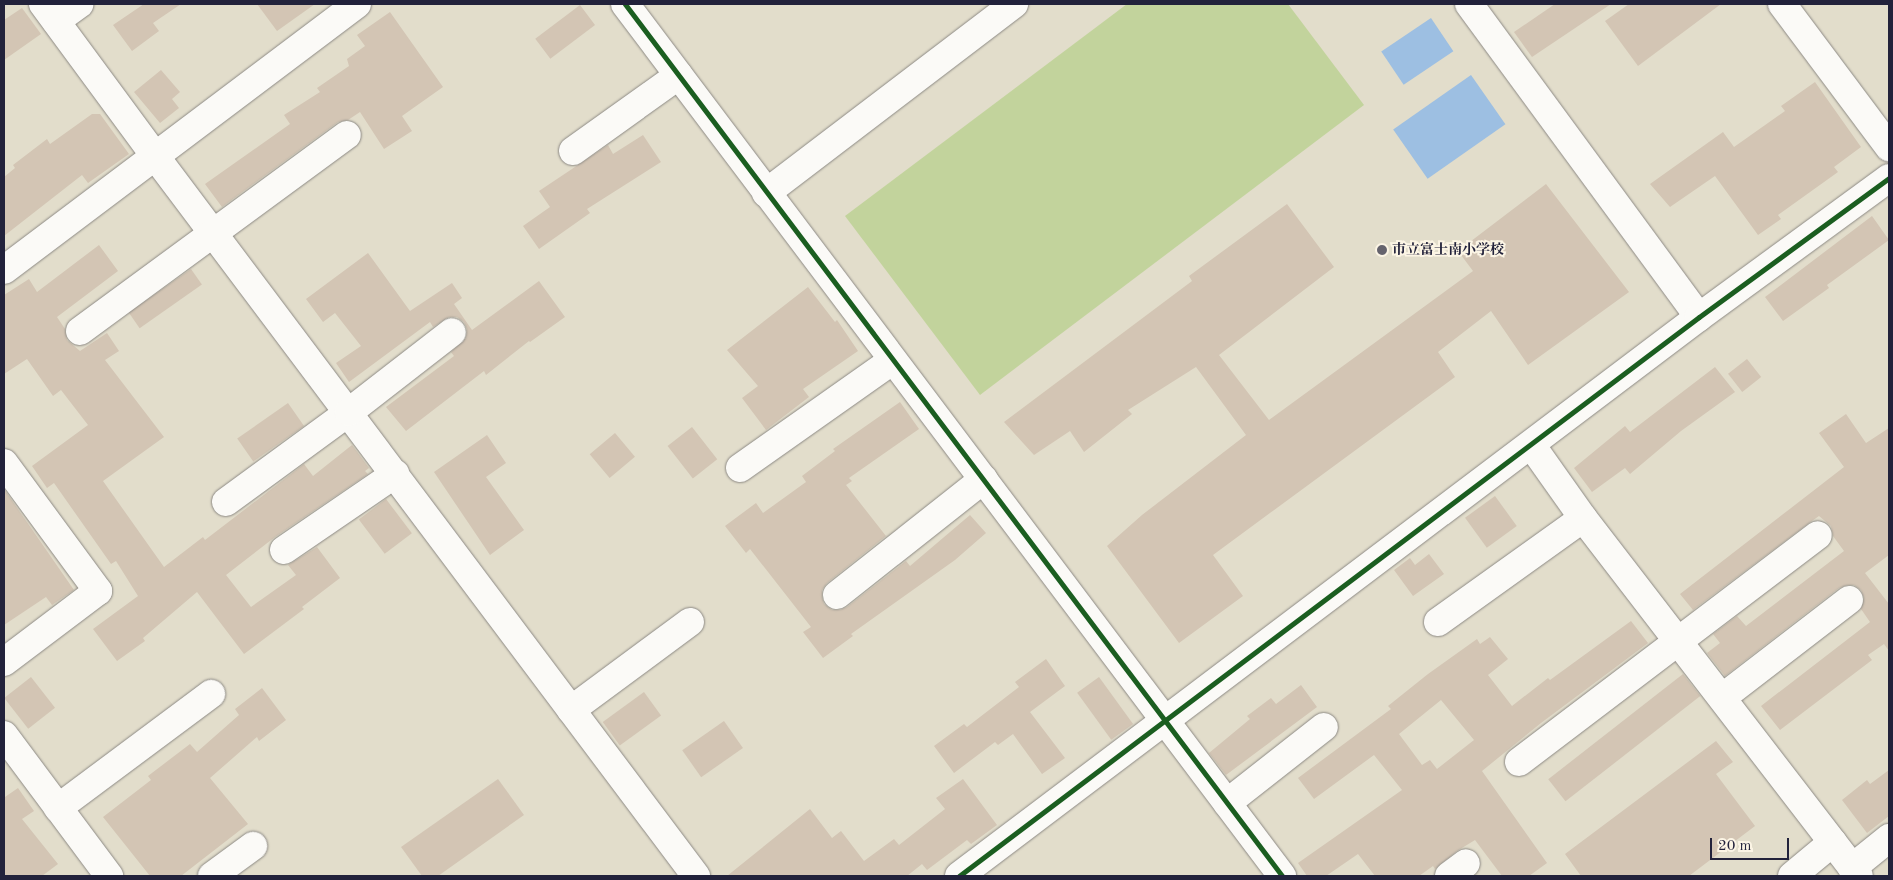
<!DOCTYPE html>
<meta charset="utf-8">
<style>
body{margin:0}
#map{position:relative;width:1893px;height:880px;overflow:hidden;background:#e2ddcb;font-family:"Old Standard TT","Noto Serif JP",serif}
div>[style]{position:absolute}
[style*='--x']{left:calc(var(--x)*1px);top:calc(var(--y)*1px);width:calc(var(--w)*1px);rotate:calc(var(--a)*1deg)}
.green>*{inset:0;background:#c2d39c}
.water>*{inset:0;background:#9dbfe2;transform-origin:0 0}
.building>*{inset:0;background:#d3c5b4;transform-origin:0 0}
.roads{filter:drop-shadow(0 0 1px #8c8984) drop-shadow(0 0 1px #8c8984)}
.street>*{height:28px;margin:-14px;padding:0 14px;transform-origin:14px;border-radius:14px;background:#fbfaf7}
.cycleway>*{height:5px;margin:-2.5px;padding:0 2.5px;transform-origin:2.5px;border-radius:2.5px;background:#1b5e20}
.dots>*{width:14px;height:14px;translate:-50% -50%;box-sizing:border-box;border:2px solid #fcf5e5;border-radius:50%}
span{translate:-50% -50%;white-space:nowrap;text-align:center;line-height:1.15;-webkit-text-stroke:4px #fcf5e5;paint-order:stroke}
.poi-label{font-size:14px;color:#22223b;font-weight:700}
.left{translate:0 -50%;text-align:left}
.frame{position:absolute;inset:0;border:5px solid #22223b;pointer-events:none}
.scale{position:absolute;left:1710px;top:838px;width:79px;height:22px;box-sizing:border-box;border:2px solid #22223b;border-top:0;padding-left:6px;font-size:15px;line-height:18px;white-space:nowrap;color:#22223b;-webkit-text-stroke:4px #fcf5e5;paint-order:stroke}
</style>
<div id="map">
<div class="green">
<i style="clip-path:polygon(1127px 4px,1288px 4px,1364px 105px,980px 395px,845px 216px)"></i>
</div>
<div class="water">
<i style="left:1431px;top:18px;width:40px;height:60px;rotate:56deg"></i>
<i style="left:1471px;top:75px;width:60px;height:95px;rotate:55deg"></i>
</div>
<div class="building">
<i style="clip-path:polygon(144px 4px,181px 4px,153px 23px,159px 31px,132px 51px,113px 25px)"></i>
<i style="clip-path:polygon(257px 4px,315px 4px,277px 31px)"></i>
<i style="clip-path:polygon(1555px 4px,1611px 4px,1532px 57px,1514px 32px)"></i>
<i style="clip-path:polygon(1629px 4px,1721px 4px,1638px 66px,1605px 21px)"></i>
<i style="left:580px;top:5px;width:25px;height:56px;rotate:53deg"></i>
<i style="clip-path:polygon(22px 8px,41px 34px,4px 60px,4px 20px)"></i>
<i style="clip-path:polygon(390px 12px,443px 87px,402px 116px,412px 131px,384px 149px,360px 112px,348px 120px,338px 122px,222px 207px,205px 184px,290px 124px,284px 115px,320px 92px,317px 88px,349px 66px,347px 59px,365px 46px,357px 35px)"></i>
<i style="clip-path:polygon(161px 70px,180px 92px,172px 99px,179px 108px,160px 123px,134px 92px)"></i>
<i style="clip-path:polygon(1815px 82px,1861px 147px,1834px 167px,1838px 172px,1778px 215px,1781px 219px,1758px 235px,1715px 176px,1670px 207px,1650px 184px,1723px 132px,1734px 147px,1785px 111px,1781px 106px)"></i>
<i style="clip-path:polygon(92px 114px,100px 114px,129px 154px,88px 183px,82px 175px,4px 236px,4px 177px,15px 168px,13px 165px,47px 139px,50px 144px)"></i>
<i style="clip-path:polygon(643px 135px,661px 162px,587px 209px,590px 213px,539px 249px,523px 226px,550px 207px,539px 191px,608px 145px,613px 154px)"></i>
<i style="clip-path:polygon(1546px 184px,1629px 292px,1528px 365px,1491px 311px,1438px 352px,1455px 377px,1213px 555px,1243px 596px,1179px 643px,1107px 546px,1142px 515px,1246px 435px,1196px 367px,1128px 410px,1132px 414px,1084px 452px,1070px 431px,1034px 455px,1004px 422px,1192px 281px,1189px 276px,1287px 204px,1334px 267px,1219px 355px,1269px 420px,1473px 271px,1458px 251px)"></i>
<i style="clip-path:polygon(1872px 216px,1889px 240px,1827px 285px,1829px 288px,1783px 321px,1765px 297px)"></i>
<i style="clip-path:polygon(99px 245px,118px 271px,57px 317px,65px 329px,67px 340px,80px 351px,107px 333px,119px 351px,105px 360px,164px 437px,103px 481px,164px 567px,203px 537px,205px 540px,304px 464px,313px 476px,352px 445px,369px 468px,365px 471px,368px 474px,275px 537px,226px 575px,251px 607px,296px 575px,288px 565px,317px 547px,340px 578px,302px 607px,304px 609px,244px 654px,197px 592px,143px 638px,145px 641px,117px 661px,93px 629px,138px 596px,116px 561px,111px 564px,54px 483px,47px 488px,32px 466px,88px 425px,61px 390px,53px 396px,27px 359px,4px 374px,4px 295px,29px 279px,37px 292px)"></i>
<i style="clip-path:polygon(368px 253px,410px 311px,452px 283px,462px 298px,454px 304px,472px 330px,539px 281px,565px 317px,530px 342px,529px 341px,486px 375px,484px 371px,406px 431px,386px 407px,454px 356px,451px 352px,466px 338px,467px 329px,464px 322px,457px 317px,449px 317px,433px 327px,430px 322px,349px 382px,336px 363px,361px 346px,335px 313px,323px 322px,306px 299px)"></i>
<i style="left:191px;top:269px;width:19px;height:76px;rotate:55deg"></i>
<i style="clip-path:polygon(808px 287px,835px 322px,837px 320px,858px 351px,803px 389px,809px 397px,766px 430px,742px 398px,758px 386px,727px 350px)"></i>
<i style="left:1747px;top:359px;width:23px;height:24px;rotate:52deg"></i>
<i style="clip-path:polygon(1715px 367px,1735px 392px,1681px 431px,1630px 474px,1625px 468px,1592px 492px,1574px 468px,1625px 426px,1630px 432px)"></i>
<i style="clip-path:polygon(900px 402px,919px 429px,849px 478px,852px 481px,846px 485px,886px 536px,827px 583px,822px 590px,822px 597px,824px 604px,832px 610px,840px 610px,847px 607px,906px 561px,910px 566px,970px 515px,986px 533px,955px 560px,851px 634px,853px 636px,823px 658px,803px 632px,811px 627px,750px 549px,746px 553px,725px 526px,756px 503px,763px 513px,806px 482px,802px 476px,835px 451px,833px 449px)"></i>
<i style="left:288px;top:403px;width:28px;height:62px;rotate:55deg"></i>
<i style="clip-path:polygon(1846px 414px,1866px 443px,1889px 428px,1889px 555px,1865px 573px,1889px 604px,1889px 651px,1884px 644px,1868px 655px,1872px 660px,1780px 730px,1761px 706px,1870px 622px,1861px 609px,1864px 598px,1861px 590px,1854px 585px,1847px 585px,1839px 588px,1725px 676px,1707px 653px,1720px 643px,1713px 634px,1737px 616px,1746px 626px,1844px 551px,1833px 536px,1831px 526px,1819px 516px,1809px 523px,1693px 610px,1680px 594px,1844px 467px,1819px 433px)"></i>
<i style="left:692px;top:427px;width:41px;height:31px;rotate:52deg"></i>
<i style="left:615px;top:433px;width:31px;height:33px;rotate:50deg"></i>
<i style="clip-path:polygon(487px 435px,506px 463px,486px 477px,524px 530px,490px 555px,434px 472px)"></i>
<i style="clip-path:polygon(4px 489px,74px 590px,52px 605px,46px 597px,4px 625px)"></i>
<i style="left:1495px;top:496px;width:37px;height:37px;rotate:54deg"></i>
<i style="left:386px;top:499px;width:43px;height:34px;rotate:53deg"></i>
<i style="clip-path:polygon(1429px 554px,1444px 574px,1413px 596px,1394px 570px,1410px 558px,1415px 565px)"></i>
<i style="clip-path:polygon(evenodd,1631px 621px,1648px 643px,1541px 723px,1482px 771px,1547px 863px,1529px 876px,1502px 876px,1475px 840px,1457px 851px,1435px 869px,1433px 866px,1419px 876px,1375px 876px,1358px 854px,1326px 876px,1307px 876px,1298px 863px,1402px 790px,1374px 755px,1314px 799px,1298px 778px,1391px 709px,1388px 706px,1428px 674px,1477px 639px,1480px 644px,1490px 637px,1508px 659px,1488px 675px,1512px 706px,1548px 678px,1550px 680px,1631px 621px,1441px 700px,1474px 740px,1437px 769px,1430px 760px,1422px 765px,1399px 734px,1441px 700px)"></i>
<i style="clip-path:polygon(1046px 659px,1065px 686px,1030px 712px,1065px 758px,1042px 774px,1013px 734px,998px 745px,995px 742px,954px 773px,934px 746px,964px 724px,967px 727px,1019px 687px,1015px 682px)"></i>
<i style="left:1683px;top:674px;width:28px;height:171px;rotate:52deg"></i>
<i style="left:31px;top:677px;width:39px;height:34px;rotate:52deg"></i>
<i style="left:1099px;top:677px;width:58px;height:27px;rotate:54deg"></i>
<i style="clip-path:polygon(1301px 685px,1317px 707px,1226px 775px,1209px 753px,1250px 719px,1247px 716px,1271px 698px,1276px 704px)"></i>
<i style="clip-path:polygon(262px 688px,286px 720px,259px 741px,257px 737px,210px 778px,248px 824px,181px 876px,150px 876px,103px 817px,151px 780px,148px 776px,190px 744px,197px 752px,239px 715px,235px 709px)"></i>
<i style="left:644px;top:692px;width:29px;height:51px;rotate:54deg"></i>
<i style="left:724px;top:721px;width:33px;height:51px;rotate:55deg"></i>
<i style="clip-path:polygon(1716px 741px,1733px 762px,1716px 774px,1755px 826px,1689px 876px,1581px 876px,1565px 854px)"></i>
<i style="clip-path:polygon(1889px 770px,1889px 816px,1867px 833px,1842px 800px,1867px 780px,1870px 784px)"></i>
<i style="clip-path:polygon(498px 779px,524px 815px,438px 876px,422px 876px,401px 847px)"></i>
<i style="clip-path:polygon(963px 779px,997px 825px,971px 844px,967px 840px,927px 870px,922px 864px,907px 876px,727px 876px,810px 809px,832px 838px,841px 831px,864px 861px,894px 839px,899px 845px,945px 809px,936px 798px)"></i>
<i style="clip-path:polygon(18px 788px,34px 811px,22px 819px,58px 864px,42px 876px,4px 876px,4px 795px,5px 797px)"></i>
</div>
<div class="roads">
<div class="street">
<i style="--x:43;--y:4;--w:189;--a:53.6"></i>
<i style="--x:155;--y:156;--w:901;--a:53.08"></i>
<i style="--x:625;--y:4;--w:1092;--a:53"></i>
<i style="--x:1469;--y:4;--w:388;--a:53.7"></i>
<i style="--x:1782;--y:4;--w:179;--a:53.2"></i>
<i style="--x:56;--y:21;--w:29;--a:-36"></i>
<i style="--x:573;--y:151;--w:130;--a:-35.6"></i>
<i style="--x:766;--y:193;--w:312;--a:-37.3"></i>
<i style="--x:4;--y:270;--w:442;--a:-37"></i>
<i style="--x:80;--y:331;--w:331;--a:-36.3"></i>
<i style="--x:1532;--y:446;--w:88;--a:54.7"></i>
<i style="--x:1583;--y:518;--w:452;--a:52.4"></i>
<i style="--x:4;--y:463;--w:159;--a:53.7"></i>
<i style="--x:98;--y:591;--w:118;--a:142.9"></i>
<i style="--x:740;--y:468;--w:187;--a:-35.2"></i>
<i style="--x:226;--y:502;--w:152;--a:-36.2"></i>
<i style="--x:349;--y:412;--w:130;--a:-37.8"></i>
<i style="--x:284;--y:550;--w:135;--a:-34.4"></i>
<i style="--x:837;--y:595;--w:187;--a:-38.3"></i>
<i style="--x:1438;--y:622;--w:178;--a:-35.6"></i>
<i style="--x:1723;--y:697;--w:159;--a:-37.6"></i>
<i style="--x:571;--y:710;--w:148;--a:-36.5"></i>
<i style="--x:4;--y:735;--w:176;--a:53.3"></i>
<i style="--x:1519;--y:762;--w:375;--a:-37.2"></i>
<i style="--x:1227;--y:803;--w:123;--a:-38.1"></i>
<i style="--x:58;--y:808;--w:191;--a:-36.7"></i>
<i style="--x:1852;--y:868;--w:48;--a:-39"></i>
<i style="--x:212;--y:876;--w:51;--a:-36.2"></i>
<i style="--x:959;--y:876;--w:927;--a:-37.07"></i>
<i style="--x:1699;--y:317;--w:235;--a:-36.2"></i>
<i style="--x:1449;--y:876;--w:21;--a:-37"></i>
<i style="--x:1792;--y:876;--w:53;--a:-39.7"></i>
</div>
</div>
<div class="cycleway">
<i style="--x:625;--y:4;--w:1092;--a:53"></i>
<i style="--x:959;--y:876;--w:927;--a:-37.07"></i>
<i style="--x:1699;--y:317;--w:235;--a:-36.2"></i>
</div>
<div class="dots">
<i style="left:1382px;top:250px;background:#65636d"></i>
</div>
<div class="poi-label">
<span class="left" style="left:1392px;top:250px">市立富士南小学校</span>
</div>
<div class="frame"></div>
<div class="scale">20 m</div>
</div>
